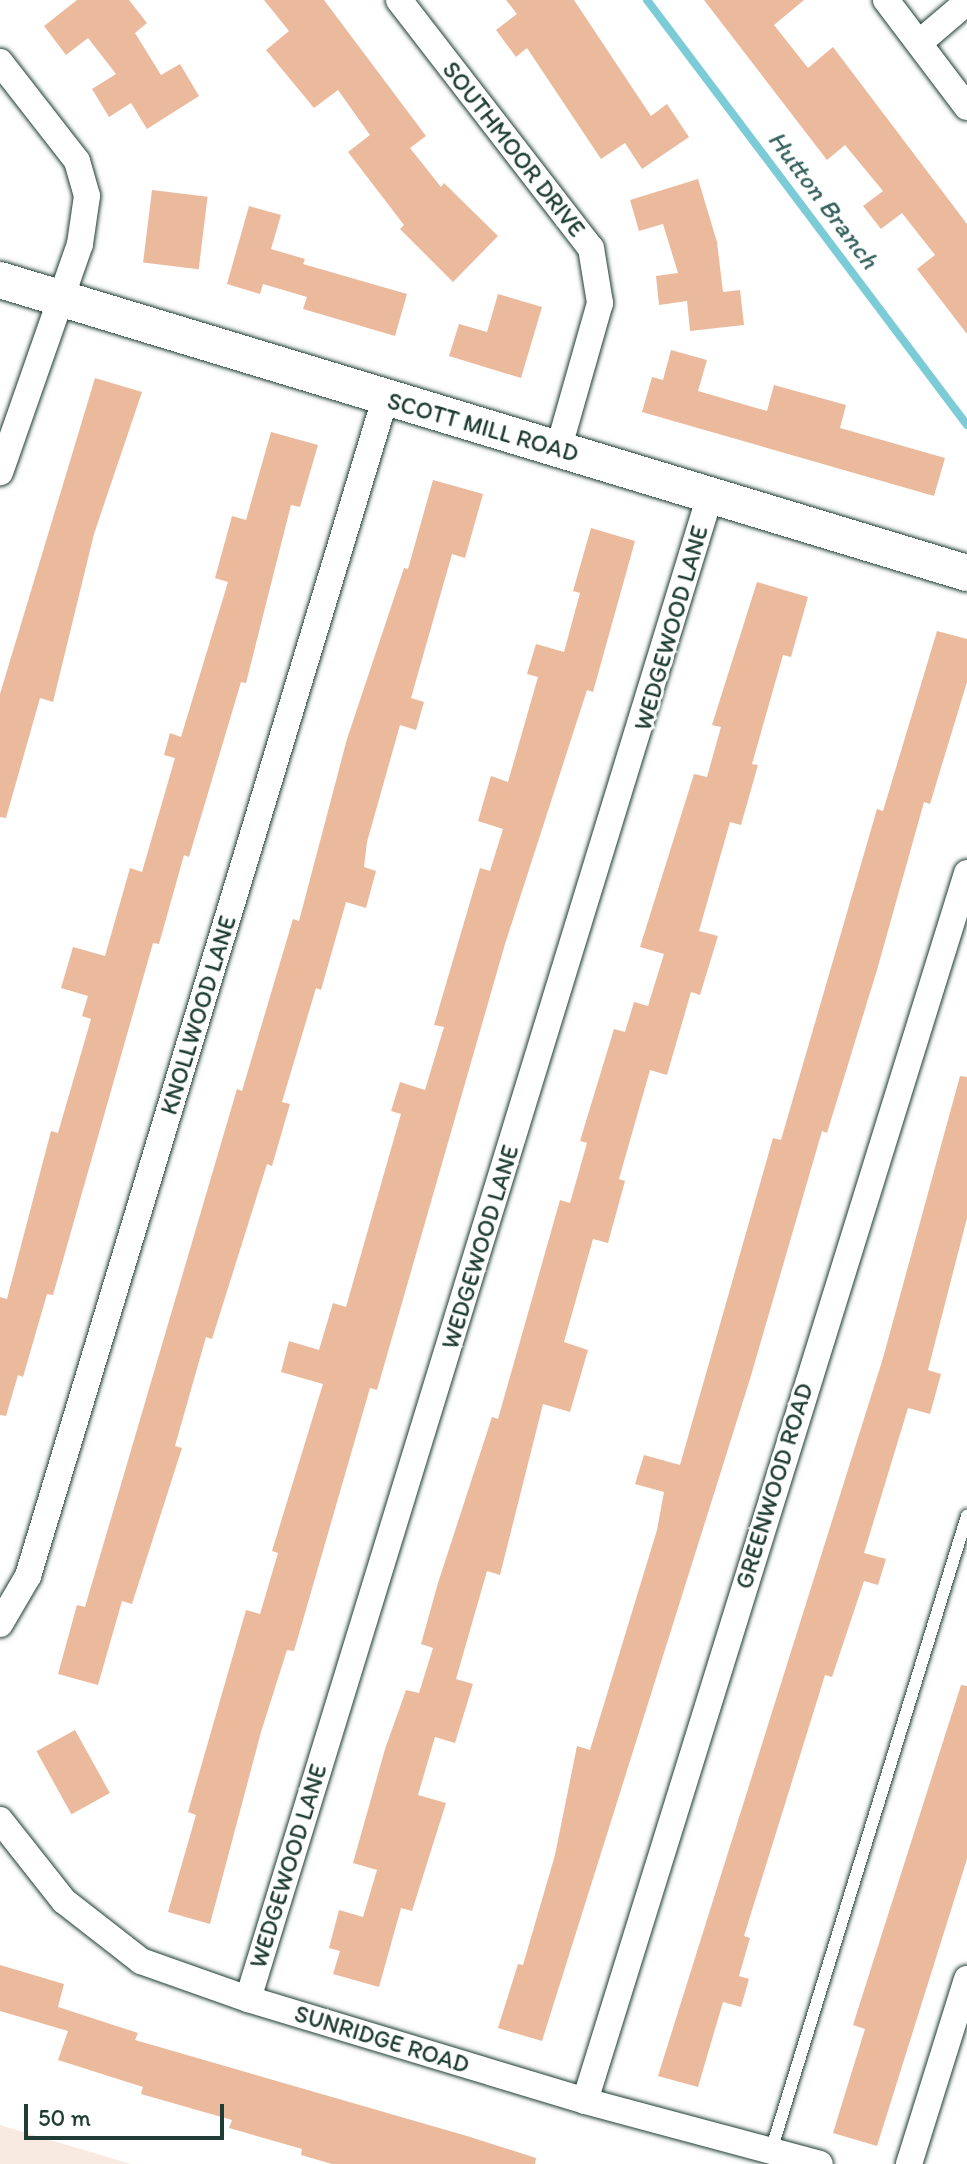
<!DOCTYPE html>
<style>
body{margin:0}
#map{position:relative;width:967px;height:2164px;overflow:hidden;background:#fff;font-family:Itim,sans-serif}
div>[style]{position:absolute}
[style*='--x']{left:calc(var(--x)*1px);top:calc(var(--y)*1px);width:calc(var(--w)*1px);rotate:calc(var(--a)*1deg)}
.built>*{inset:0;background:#f9eae1}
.stream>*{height:8px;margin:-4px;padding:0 4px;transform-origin:4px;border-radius:4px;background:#7cccd7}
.building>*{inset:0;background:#ebb99c;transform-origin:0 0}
.roads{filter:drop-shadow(0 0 2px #1f3d34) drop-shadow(0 0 2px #1f3d34)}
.lane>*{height:12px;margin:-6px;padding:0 6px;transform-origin:6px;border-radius:6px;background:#fff}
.street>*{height:26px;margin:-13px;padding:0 13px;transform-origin:13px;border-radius:13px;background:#fff}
.secondary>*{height:36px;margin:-18px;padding:0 18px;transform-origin:18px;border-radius:18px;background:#fff}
span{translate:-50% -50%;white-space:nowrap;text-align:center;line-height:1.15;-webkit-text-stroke:6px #fff;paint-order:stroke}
.street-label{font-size:24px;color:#1f3d34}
.water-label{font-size:26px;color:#36615d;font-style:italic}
.scale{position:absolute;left:24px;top:2104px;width:200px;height:36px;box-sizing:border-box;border:4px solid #1f3d34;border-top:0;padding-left:10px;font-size:24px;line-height:28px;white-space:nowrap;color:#1f3d34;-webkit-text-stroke:6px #fff;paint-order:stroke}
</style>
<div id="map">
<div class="built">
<i style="clip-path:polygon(0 2125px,131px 2164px,0 2164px)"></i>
</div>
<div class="stream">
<i style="--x:647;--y:0;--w:532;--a:53.02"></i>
</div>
<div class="building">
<i style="clip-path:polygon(77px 0,129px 0,147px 23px,135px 33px,161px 75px,180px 64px,199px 96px,147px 129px,131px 103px,109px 117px,92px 89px,116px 74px,88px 38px,66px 55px,44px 26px)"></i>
<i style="clip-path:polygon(264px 0,324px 0,426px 136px,410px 148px,441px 187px,444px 183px,498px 236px,453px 282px,400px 229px,404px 225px,348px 152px,370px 135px,338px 90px,314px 108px,266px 50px,289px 31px)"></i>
<i style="clip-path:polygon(506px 0,574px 0,651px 116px,667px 104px,689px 137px,642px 169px,625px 143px,601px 159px,527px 48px,516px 57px,496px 30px,517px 14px)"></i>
<i style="clip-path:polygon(704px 0,804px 0,774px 25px,808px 68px,833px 47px,967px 224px,967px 334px,917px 269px,935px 255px,902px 213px,881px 229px,863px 206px,883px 191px,845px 145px,827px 160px)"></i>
<i style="clip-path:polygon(698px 179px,717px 242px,723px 292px,740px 290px,744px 325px,690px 331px,687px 301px,659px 305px,656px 276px,678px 273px,663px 224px,639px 231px,630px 200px)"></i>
<i style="left:152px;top:190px;width:56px;height:73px;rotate:7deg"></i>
<i style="clip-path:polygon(249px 206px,281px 215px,271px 249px,305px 259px,303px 264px,407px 294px,395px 336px,303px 309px,307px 297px,263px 284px,260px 294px,227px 284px)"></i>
<i style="clip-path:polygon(498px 294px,542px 307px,521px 378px,449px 356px,459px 324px,487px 332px)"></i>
<i style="clip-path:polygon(671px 350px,707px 360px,698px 391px,767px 411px,774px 385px,846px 405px,840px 428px,945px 458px,934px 496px,642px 412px,652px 377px,663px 380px)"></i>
<i style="clip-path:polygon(95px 378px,142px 392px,94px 534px,53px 702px,40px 698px,6px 818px,0 817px,0 694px)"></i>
<i style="clip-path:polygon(271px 432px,318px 445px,300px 507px,291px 505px,246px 683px,241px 682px,189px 857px,184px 855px,159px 944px,153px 943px,53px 1295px,47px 1294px,23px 1377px,18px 1375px,6px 1416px,0 1415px,0 1297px,7px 1299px,51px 1131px,58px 1133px,91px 1019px,82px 1016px,88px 996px,61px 988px,73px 947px,105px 956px,130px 868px,142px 872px,175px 758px,164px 755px,170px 733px,181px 737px,228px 582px,215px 578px,232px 516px,246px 520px)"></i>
<i style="clip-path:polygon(433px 480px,483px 494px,465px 558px,452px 554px,411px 698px,424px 702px,416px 730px,400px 725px,367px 842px,364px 867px,376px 871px,366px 908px,346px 902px,321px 990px,316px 988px,282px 1102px,290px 1104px,272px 1166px,267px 1164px,212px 1339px,206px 1337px,175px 1446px,182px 1448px,132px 1604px,122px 1601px,98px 1685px,58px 1674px,77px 1605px,85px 1607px,237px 1089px,242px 1091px,293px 919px,299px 921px,347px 739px,404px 568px,408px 569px)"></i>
<i style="clip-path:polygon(591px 528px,635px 541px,593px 692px,587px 690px,505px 944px,377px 1390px,370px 1388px,294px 1651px,287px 1650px,261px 1732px,210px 1924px,168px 1912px,196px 1815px,188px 1812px,246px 1610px,260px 1614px,278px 1553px,272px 1551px,323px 1384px,281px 1372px,289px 1341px,319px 1350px,333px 1303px,346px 1307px,401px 1114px,391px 1111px,400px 1082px,425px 1090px,444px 1027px,434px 1025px,480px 868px,490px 871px,503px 829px,478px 821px,491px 776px,508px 782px,538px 677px,527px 674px,536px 644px,564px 652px,580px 593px,573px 591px)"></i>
<i style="clip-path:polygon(757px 582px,808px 597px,791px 657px,783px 655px,752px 764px,758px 765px,741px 825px,730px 822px,699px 931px,718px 936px,700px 995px,691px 992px,667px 1075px,650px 1070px,619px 1179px,625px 1181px,608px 1243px,593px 1239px,564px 1342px,588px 1350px,570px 1412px,543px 1404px,500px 1575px,487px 1571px,456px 1679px,473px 1684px,455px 1743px,435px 1737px,418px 1795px,446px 1803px,412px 1911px,401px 1908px,379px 1987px,333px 1974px,340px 1951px,329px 1948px,339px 1910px,363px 1917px,377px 1870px,353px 1863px,385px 1749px,406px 1690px,419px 1693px,433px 1648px,421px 1644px,438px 1583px,492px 1417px,498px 1419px,560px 1200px,570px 1203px,587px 1143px,580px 1141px,614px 1029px,625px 1032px,634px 1002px,648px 1006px,664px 954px,640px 947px,694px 774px,707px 777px,721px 727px,712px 725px)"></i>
<i style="clip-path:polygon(937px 631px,967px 639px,967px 682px,930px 804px,924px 802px,877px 970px,827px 1133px,822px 1131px,750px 1379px,542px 2041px,498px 2028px,518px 1964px,523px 1965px,555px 1855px,577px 1746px,590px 1750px,657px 1530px,664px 1492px,635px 1484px,644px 1455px,680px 1465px,773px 1138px,781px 1140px,877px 809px,883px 811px)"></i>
<i style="clip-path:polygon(960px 1076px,967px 1077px,967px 1218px,928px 1370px,941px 1374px,930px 1414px,908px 1408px,864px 1553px,886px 1559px,878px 1585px,864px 1581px,832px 1677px,825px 1675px,744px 1936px,750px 1938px,739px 1976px,749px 1979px,741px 2007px,723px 2002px,698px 2087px,658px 2076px,883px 1358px)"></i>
<i style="clip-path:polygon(961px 1685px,967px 1686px,967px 1859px,877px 2146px,833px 2133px,865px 2029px,853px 2025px)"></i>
<i style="left:75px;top:1730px;width:72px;height:44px;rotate:61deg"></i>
<i style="clip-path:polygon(0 1965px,64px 1984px,58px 2007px,138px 2033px,135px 2040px,467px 2136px,536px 2158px,535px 2164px,332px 2164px,301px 2155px,302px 2149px,229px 2128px,232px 2120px,141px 2094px,143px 2087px,58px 2060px,68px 2031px,0 2011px)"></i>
</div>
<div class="roads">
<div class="lane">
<i style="--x:771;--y:2151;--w:665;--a:-72.85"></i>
</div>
<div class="street">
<i style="--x:399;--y:0;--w:314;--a:52.3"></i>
<i style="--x:591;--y:248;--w:56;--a:80.7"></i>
<i style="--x:600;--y:303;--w:150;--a:105.9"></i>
<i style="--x:886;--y:0;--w:134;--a:52.9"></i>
<i style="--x:919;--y:43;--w:63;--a:-40.5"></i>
<i style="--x:0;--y:62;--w:125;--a:52.1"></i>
<i style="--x:77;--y:161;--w:36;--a:74"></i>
<i style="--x:87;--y:196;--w:49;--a:98.3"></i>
<i style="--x:80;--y:244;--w:242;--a:109.3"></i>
<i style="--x:0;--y:1624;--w:56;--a:-59.7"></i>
<i style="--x:28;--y:1576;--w:1230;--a:-73.13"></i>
<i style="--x:0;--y:1820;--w:103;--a:51.7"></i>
<i style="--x:64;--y:1901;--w:98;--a:37.9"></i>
<i style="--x:141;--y:1961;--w:114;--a:19.6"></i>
<i style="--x:248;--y:1999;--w:352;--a:16.8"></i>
<i style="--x:585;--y:2101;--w:243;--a:15"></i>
<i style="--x:248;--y:1999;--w:1573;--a:-72.92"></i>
<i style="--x:585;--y:2101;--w:1286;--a:-72.72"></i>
<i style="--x:909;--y:2164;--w:194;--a:-72.6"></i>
</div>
<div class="secondary">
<i style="--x:0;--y:280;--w:1010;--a:16.86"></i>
</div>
</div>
<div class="street-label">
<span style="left:514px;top:149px;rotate:52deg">SOUTHMOOR DRIVE</span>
<span style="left:483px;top:427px;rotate:16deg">SCOTT MILL ROAD</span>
<span style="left:671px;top:628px;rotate:-74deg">WEDGEWOOD LANE</span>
<span style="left:198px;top:1015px;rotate:-73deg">KNOLLWOOD LANE</span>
<span style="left:480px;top:1247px;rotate:-73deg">WEDGEWOOD LANE</span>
<span style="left:774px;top:1486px;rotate:-73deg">GREENWOOD ROAD</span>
<span style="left:288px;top:1866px;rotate:-73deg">WEDGEWOOD LANE</span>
<span style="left:382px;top:2039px;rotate:17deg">SUNRIDGE ROAD</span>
</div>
<div class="water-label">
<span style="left:823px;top:200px;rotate:53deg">Hutton Branch</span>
</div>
<div class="scale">50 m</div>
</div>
